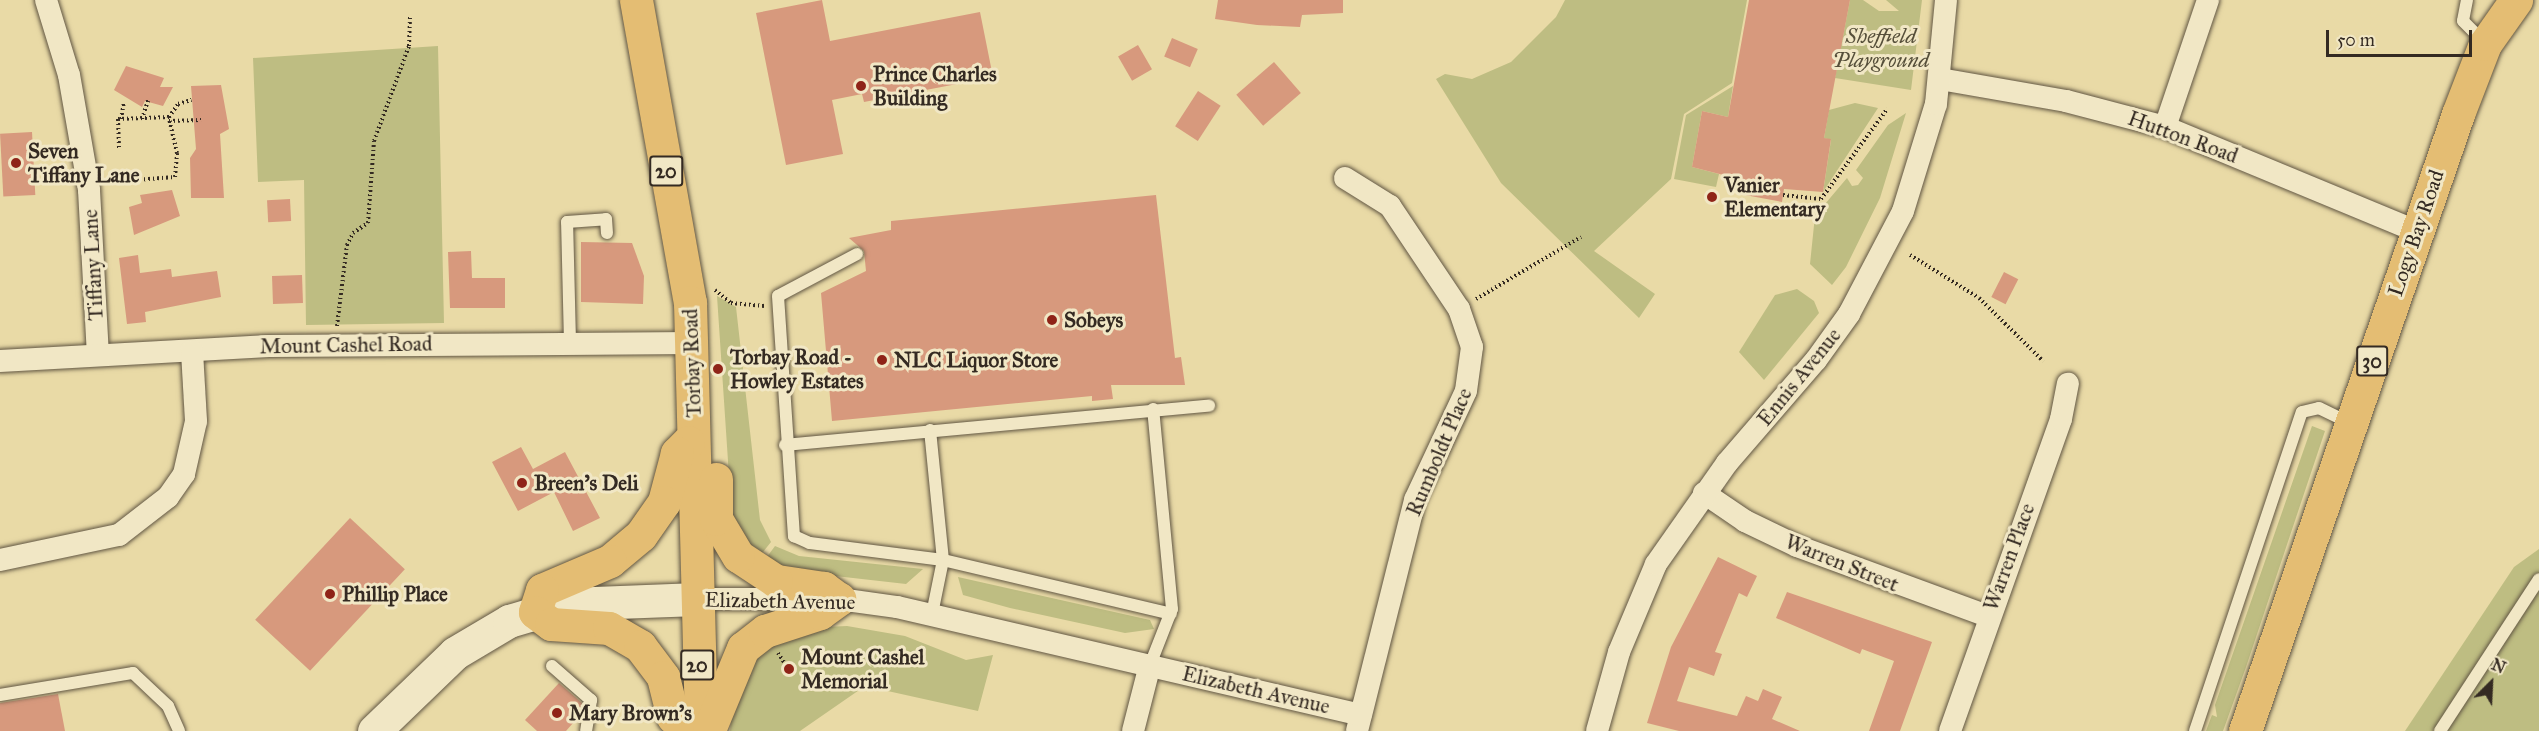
<!DOCTYPE html>
<style>
body{margin:0}
#map{position:relative;width:2539px;height:731px;overflow:hidden;background:#e9daa6;font-family:"IM FELL Great Primer",serif}
div>[style]{position:absolute}
[style*='--x']{left:calc(var(--x)*1px);top:calc(var(--y)*1px);width:calc(var(--w)*1px);rotate:calc(var(--a)*1deg)}
.green>*{inset:0;background:#bebd82}
.building>*{inset:0;background:#d7997d;transform-origin:0 0}
.path>*{height:4px;margin-top:-2px;transform-origin:0;background:repeating-linear-gradient(90deg,#342a22 0 1.5px,transparent 0 4.5px)}
.roads{filter:drop-shadow(0 0 2px #615643) drop-shadow(0 0 2px #615643)}
.service>*{height:12px;margin:-6px;padding:0 6px;transform-origin:6px;border-radius:6px;background:#f1e7c5}
.minor>*{height:22px;margin:-11px;padding:0 11px;transform-origin:11px;border-radius:11px;background:#f1e7c5}
.secondary>*{height:33px;margin:-16.5px;padding:0 16.5px;transform-origin:16.5px;border-radius:16.5px;background:#f1e7c5}
.primary>*{height:33px;margin:-16.5px;padding:0 16.5px;transform-origin:16.5px;border-radius:16.5px;background:#e4bd73}
.dots>*{width:16px;height:16px;translate:-50% -50%;box-sizing:border-box;border:3px solid #f1e7c5;border-radius:50%}
span{translate:-50% -50%;white-space:nowrap;text-align:center;line-height:1.15;-webkit-text-stroke:6px #f1e7c5;paint-order:stroke}
.shield-label span{padding:2px 4px;background:#f1e7c5;border:2px solid;border-radius:4px;-webkit-text-stroke-width:0}
.shield-label{font-size:20px;color:#342a22;font-weight:700}
.park-label{font-size:21px;color:#564f3a;font-style:italic}
.poi-label{font-size:21px;color:#342a22;font-weight:700}
.left{translate:0 -50%;text-align:left}
.street-label{font-size:21px;color:#342a22}
.north{position:absolute;left:2461px;top:653px;width:60px;height:60px;-webkit-text-stroke:4px #f1e7c5;paint-order:stroke;rotate:24deg;font-size:16px;font-weight:700;line-height:24px;text-align:center;color:#342a22}
.north::after{content:'';display:block;margin:auto;width:21px;height:27px;background:#342a22;clip-path:polygon(50% 0,100% 100%,50% 72%,0 100%)}
.scale{position:absolute;left:2326px;top:30px;width:146px;height:27px;box-sizing:border-box;border:3px solid #342a22;border-top:0;padding-left:8px;font-size:18px;line-height:21px;white-space:nowrap;color:#342a22;-webkit-text-stroke:4px #f1e7c5;paint-order:stroke}
</style>
<div id="map">
<div class="green">
<i style="clip-path:polygon(1565px 0,1747px 0,1732px 83px,1684px 114px,1671px 179px,1594px 251px,1655px 294px,1639px 318px,1501px 183px,1436px 79px,1445px 74px,1472px 79px,1511px 62px,1556px 17px)"></i>
<i style="clip-path:polygon(1850px 0,1863px 0,1879px 11px,1899px 11px,1886px 0,1922px 0,1911px 90px,1835px 78px)"></i>
<i style="clip-path:polygon(438px 46px,444px 323px,306px 325px,304px 180px,258px 182px,253px 58px)"></i>
<i style="clip-path:polygon(1733px 86px,1728px 117px,1702px 111px,1692px 167px,1719px 174px,1716px 187px,1674px 179px,1686px 115px)"></i>
<i style="clip-path:polygon(1855px 103px,1878px 108px,1823px 192px,1831px 140px,1824px 138px,1829px 110px)"></i>
<i style="clip-path:polygon(1906px 113px,1880px 198px,1846px 267px,1832px 285px,1810px 264px,1816px 206px,1825px 204px,1847px 178px,1852px 186px,1858px 185px,1863px 178px,1856px 170px,1888px 125px)"></i>
<i style="clip-path:polygon(1797px 289px,1814px 301px,1819px 313px,1764px 380px,1739px 352px,1775px 295px)"></i>
<i style="clip-path:polygon(717px 296px,736px 307px,760px 520px,771px 542px,759px 557px,732px 521px)"></i>
<i style="clip-path:polygon(2312px 426px,2325px 431px,2246px 667px,2223px 731px,2206px 731px,2212px 715px,2217px 717px,2215px 705px)"></i>
<i style="clip-path:polygon(775px 546px,799px 556px,923px 569px,906px 584px,800px 572px,764px 561px)"></i>
<i style="clip-path:polygon(2539px 549px,2539px 731px,2405px 731px,2514px 567px)"></i>
<i style="clip-path:polygon(958px 577px,1150px 620px,1154px 629px,1125px 633px,1010px 608px,963px 595px)"></i>
<i style="clip-path:polygon(847px 626px,905px 636px,966px 660px,993px 655px,978px 711px,865px 686px,800px 731px,730px 731px,733px 702px,746px 667px,773px 643px,803px 628px)"></i>
</div>
<div class="building">
<i style="clip-path:polygon(822px 0,830px 41px,980px 12px,993px 77px,864px 102px,862px 94px,832px 100px,843px 154px,786px 165px,756px 13px)"></i>
<i style="clip-path:polygon(1218px 0,1343px 0,1343px 13px,1302px 15px,1300px 27px,1257px 25px,1215px 19px)"></i>
<i style="clip-path:polygon(1749px 0,1850px 0,1824px 138px,1831px 139px,1823px 192px,1784px 189px,1782px 202px,1745px 195px,1747px 181px,1692px 167px,1702px 111px,1728px 117px)"></i>
<i style="left:1172px;top:38px;width:28px;height:20px;rotate:23deg"></i>
<i style="left:1138px;top:45px;width:28px;height:23px;rotate:60deg"></i>
<i style="left:1274px;top:62px;width:41px;height:50px;rotate:49deg"></i>
<i style="clip-path:polygon(126px 66px,164px 78px,160px 87px,173px 87px,163px 106px,145px 101px,142px 107px,114px 90px)"></i>
<i style="clip-path:polygon(221px 85px,229px 129px,220px 134px,224px 198px,191px 198px,190px 158px,196px 149px,191px 86px)"></i>
<i style="left:1198px;top:91px;width:27px;height:42px;rotate:33deg"></i>
<i style="left:32px;top:132px;width:63px;height:32px;rotate:87deg"></i>
<i style="clip-path:polygon(172px 190px,180px 216px,134px 235px,129px 207px,142px 203px,140px 195px)"></i>
<i style="clip-path:polygon(1156px 195px,1175px 358px,1181px 357px,1185px 385px,1111px 385px,1113px 399px,1092px 401px,1092px 396px,832px 421px,821px 293px,866px 271px,864px 251px,849px 238px,891px 230px,891px 221px)"></i>
<i style="left:290px;top:199px;width:22px;height:23px;rotate:87deg"></i>
<i style="clip-path:polygon(581px 242px,632px 243px,644px 276px,643px 304px,581px 302px)"></i>
<i style="clip-path:polygon(471px 251px,472px 278px,505px 278px,505px 308px,450px 308px,448px 252px)"></i>
<i style="clip-path:polygon(138px 255px,140px 273px,171px 269px,172px 277px,217px 271px,221px 297px,145px 312px,146px 322px,127px 324px,119px 258px)"></i>
<i style="left:2004px;top:272px;width:16px;height:28px;rotate:27deg"></i>
<i style="left:302px;top:275px;width:28px;height:30px;rotate:88deg"></i>
<i style="clip-path:polygon(521px 447px,533px 469px,565px 452px,600px 518px,573px 531px,554px 492px,518px 511px,492px 462px)"></i>
<i style="left:350px;top:518px;width:75px;height:139px;rotate:43deg"></i>
<i style="clip-path:polygon(1718px 557px,1757px 576px,1747px 597px,1739px 593px,1715px 652px,1722px 654px,1714px 676px,1689px 667px,1677px 701px,1737px 716px,1746px 696px,1758px 701px,1763px 689px,1782px 697px,1772px 719px,1800px 731px,1679px 731px,1647px 723px,1671px 647px)"></i>
<i style="clip-path:polygon(1787px 592px,1932px 642px,1900px 731px,1869px 731px,1894px 661px,1862px 649px,1860px 654px,1776px 618px)"></i>
<i style="clip-path:polygon(559px 683px,582px 703px,580px 715px,566px 731px,537px 731px,525px 720px)"></i>
<i style="clip-path:polygon(58px 694px,65px 731px,0 731px,0 703px)"></i>
</div>
<div class="path">
<i style="--x:169;--y:117;--w:16;--a:-55"></i>
<i style="--x:178;--y:104;--w:14;--a:-17"></i>
<i style="--x:121;--y:119;--w:17;--a:-80"></i>
<i style="--x:142;--y:119;--w:20;--a:-72"></i>
<i style="--x:169;--y:121;--w:32;--a:-2"></i>
<i style="--x:108;--y:182;--w:67;--a:-4.3"></i>
<i style="--x:175;--y:177;--w:24;--a:-85"></i>
<i style="--x:177;--y:153;--w:37;--a:-103"></i>
<i style="--x:169;--y:117;--w:51;--a:177.8"></i>
<i style="--x:118;--y:119;--w:31;--a:88"></i>
<i style="--x:1783;--y:195;--w:38;--a:6"></i>
<i style="--x:1821;--y:199;--w:112;--a:-53.7"></i>
<i style="--x:1910;--y:255;--w:81;--a:31.9"></i>
<i style="--x:1979;--y:298;--w:90;--a:44.5"></i>
<i style="--x:715;--y:290;--w:21;--a:39"></i>
<i style="--x:731;--y:303;--w:34;--a:5"></i>
<i style="--x:1476;--y:299;--w:122;--a:-30.6"></i>
<i style="--x:337;--y:326;--w:82;--a:-83"></i>
<i style="--x:347;--y:245;--w:13;--a:-63"></i>
<i style="--x:353;--y:233;--w:18;--a:-34"></i>
<i style="--x:368;--y:223;--w:82;--a:-85.8"></i>
<i style="--x:374;--y:141;--w:101;--a:-69.8"></i>
<i style="--x:409;--y:46;--w:30;--a:-88"></i>
<i style="--x:778;--y:653;--w:20;--a:57"></i>
</div>
<div class="roads">
<div class="service">
<i style="--x:2467;--y:0;--w:21;--a:101"></i>
<i style="--x:2463;--y:21;--w:31;--a:45"></i>
<i style="--x:857;--y:254;--w:89;--a:152"></i>
<i style="--x:778;--y:296;--w:241;--a:86.2"></i>
<i style="--x:794;--y:536;--w:17;--a:24"></i>
<i style="--x:810;--y:543;--w:134;--a:7.3"></i>
<i style="--x:943;--y:560;--w:234;--a:13.3"></i>
<i style="--x:570;--y:342;--w:120;--a:-91.4"></i>
<i style="--x:567;--y:222;--w:39;--a:-4"></i>
<i style="--x:606;--y:219;--w:14;--a:86"></i>
<i style="--x:930;--y:430;--w:131;--a:84.3"></i>
<i style="--x:943;--y:560;--w:55;--a:101.5"></i>
<i style="--x:785;--y:445;--w:426;--a:-5.3"></i>
<i style="--x:1150;--y:665;--w:60;--a:-68.6"></i>
<i style="--x:1172;--y:609;--w:201;--a:-95.4"></i>
<i style="--x:552;--y:666;--w:52;--a:41.1"></i>
<i style="--x:591;--y:700;--w:31;--a:99"></i>
<i style="--x:0;--y:695;--w:135;--a:-9.4"></i>
<i style="--x:133;--y:673;--w:48;--a:43.3"></i>
<i style="--x:168;--y:706;--w:27;--a:66"></i>
<i style="--x:2195;--y:731;--w:336;--a:-71.5"></i>
<i style="--x:2302;--y:412;--w:17;--a:-13"></i>
<i style="--x:2319;--y:408;--w:34;--a:26"></i>
<i style="--x:2440;--y:731;--w:181;--a:-56.9"></i>
</div>
<div class="minor">
<i style="--x:46;--y:0;--w:78;--a:73"></i>
<i style="--x:69;--y:75;--w:117;--a:80.1"></i>
<i style="--x:89;--y:190;--w:165;--a:86.9"></i>
<i style="--x:1940;--y:79;--w:128;--a:9.9"></i>
<i style="--x:2066;--y:101;--w:102;--a:14.7"></i>
<i style="--x:2165;--y:127;--w:272;--a:22.5"></i>
<i style="--x:2165;--y:127;--w:134;--a:-71.3"></i>
<i style="--x:1345;--y:178;--w:53;--a:31.9"></i>
<i style="--x:1390;--y:206;--w:124;--a:56.2"></i>
<i style="--x:1459;--y:309;--w:40;--a:71.1"></i>
<i style="--x:1472;--y:347;--w:44;--a:97.8"></i>
<i style="--x:1466;--y:391;--w:120;--a:115.1"></i>
<i style="--x:1415;--y:500;--w:238;--a:104.1"></i>
<i style="--x:0;--y:361;--w:269;--a:-3.2"></i>
<i style="--x:269;--y:346;--w:424;--a:-0.4"></i>
<i style="--x:1704;--y:493;--w:50;--a:34.3"></i>
<i style="--x:1745;--y:521;--w:58;--a:25.7"></i>
<i style="--x:1797;--y:546;--w:202;--a:20.2"></i>
<i style="--x:0;--y:560;--w:122;--a:-11.9"></i>
<i style="--x:119;--y:535;--w:62;--a:-37.8"></i>
<i style="--x:168;--y:497;--w:28;--a:-55"></i>
<i style="--x:184;--y:474;--w:54;--a:-77.2"></i>
<i style="--x:196;--y:421;--w:70;--a:-93.3"></i>
<i style="--x:694;--y:599;--w:145;--a:0"></i>
<i style="--x:839;--y:599;--w:59;--a:7.9"></i>
<i style="--x:897;--y:607;--w:476;--a:13.1"></i>
<i style="--x:1133;--y:731;--w:68;--a:-75.6"></i>
<i style="--x:1597;--y:731;--w:82;--a:-74.4"></i>
<i style="--x:1619;--y:652;--w:95;--a:-67.2"></i>
<i style="--x:1656;--y:564;--w:123;--a:-54.9"></i>
<i style="--x:1727;--y:463;--w:136;--a:-49.2"></i>
<i style="--x:1816;--y:360;--w:57;--a:-54.3"></i>
<i style="--x:1849;--y:314;--w:116;--a:-62.3"></i>
<i style="--x:1903;--y:211;--w:112;--a:-72.9"></i>
<i style="--x:1936;--y:104;--w:104;--a:-84.5"></i>
<i style="--x:1950;--y:731;--w:331;--a:-70.4"></i>
<i style="--x:2061;--y:419;--w:36;--a:-79"></i>
</div>
<div class="secondary">
<i style="--x:374;--y:731;--w:112;--a:-43.9"></i>
<i style="--x:455;--y:653;--w:63;--a:-30.7"></i>
<i style="--x:509;--y:621;--w:59;--a:-16.6"></i>
<i style="--x:566;--y:604;--w:128;--a:-2.2"></i>
</div>
<div class="primary">
<i style="--x:636;--y:0;--w:307;--a:79.9"></i>
<i style="--x:690;--y:302;--w:429;--a:88.5"></i>
<i style="--x:688;--y:442;--w:16;--a:135"></i>
<i style="--x:677;--y:453;--w:51;--a:104.9"></i>
<i style="--x:664;--y:502;--w:40;--a:124.9"></i>
<i style="--x:641;--y:535;--w:40;--a:140"></i>
<i style="--x:610;--y:561;--w:74;--a:156.9"></i>
<i style="--x:542;--y:590;--w:23;--a:108"></i>
<i style="--x:535;--y:612;--w:20;--a:37"></i>
<i style="--x:551;--y:624;--w:58;--a:3.9"></i>
<i style="--x:609;--y:628;--w:36;--a:30"></i>
<i style="--x:640;--y:646;--w:39;--a:53"></i>
<i style="--x:663;--y:677;--w:41;--a:76"></i>
<i style="--x:673;--y:717;--w:21;--a:41"></i>
<i style="--x:709;--y:730;--w:89;--a:-67.5"></i>
<i style="--x:743;--y:648;--w:28;--a:-38"></i>
<i style="--x:765;--y:631;--w:58;--a:-18.1"></i>
<i style="--x:820;--y:613;--w:24;--a:-36"></i>
<i style="--x:839;--y:599;--w:19;--a:-144"></i>
<i style="--x:824;--y:588;--w:49;--a:-171.7"></i>
<i style="--x:776;--y:581;--w:45;--a:-146.7"></i>
<i style="--x:738;--y:556;--w:43;--a:-120.7"></i>
<i style="--x:716;--y:519;--w:40;--a:-90"></i>
<i style="--x:2245;--y:731;--w:653;--a:-70.95"></i>
<i style="--x:2458;--y:114;--w:75;--a:-68.9"></i>
<i style="--x:2485;--y:44;--w:54;--a:-54.8"></i>
</div>
</div>
<div class="dots">
<i style="left:861px;top:86px;background:#8f2418"></i>
<i style="left:16px;top:163px;background:#8f2418"></i>
<i style="left:1712px;top:197px;background:#8f2418"></i>
<i style="left:1052px;top:320px;background:#8f2418"></i>
<i style="left:882px;top:360px;background:#8f2418"></i>
<i style="left:718px;top:369px;background:#8f2418"></i>
<i style="left:522px;top:483px;background:#8f2418"></i>
<i style="left:330px;top:594px;background:#8f2418"></i>
<i style="left:789px;top:669px;background:#8f2418"></i>
<i style="left:557px;top:713px;background:#8f2418"></i>
</div>
<div class="shield-label">
<span style="left:666px;top:171px">20</span>
<span style="left:2372px;top:361px">30</span>
<span style="left:697px;top:665px">20</span>
</div>
<div class="park-label">
<span style="left:1881px;top:48px">Sheffield<br>Playground</span>
</div>
<div class="poi-label">
<span class="left" style="left:873px;top:86px">Prince Charles<br>Building</span>
<span class="left" style="left:28px;top:163px">Seven<br>Tiffany Lane</span>
<span class="left" style="left:1724px;top:197px">Vanier<br>Elementary</span>
<span class="left" style="left:1064px;top:320px">Sobeys</span>
<span class="left" style="left:730px;top:369px">Torbay Road -<br>Howley Estates</span>
<span class="left" style="left:894px;top:360px">NLC Liquor Store</span>
<span class="left" style="left:534px;top:483px">Breen's Deli</span>
<span class="left" style="left:342px;top:594px">Phillip Place</span>
<span class="left" style="left:801px;top:669px">Mount Cashel<br>Memorial</span>
<span class="left" style="left:569px;top:713px">Mary Brown's</span>
</div>
<div class="street-label">
<span style="left:2183px;top:137px;rotate:20deg">Hutton Road</span>
<span style="left:2416px;top:233px;rotate:-71deg">Logy Bay Road</span>
<span style="left:93px;top:265px;rotate:-93deg">Tiffany Lane</span>
<span style="left:346px;top:345px;rotate:-1deg">Mount Cashel Road</span>
<span style="left:692px;top:363px;rotate:-92deg">Torbay Road</span>
<span style="left:1799px;top:377px;rotate:-51deg">Ennis Avenue</span>
<span style="left:1439px;top:452px;rotate:-67deg">Rumboldt Place</span>
<span style="left:2009px;top:557px;rotate:-70deg">Warren Place</span>
<span style="left:1842px;top:563px;rotate:22deg">Warren Street</span>
<span style="left:780px;top:601px;rotate:1deg">Elizabeth Avenue</span>
<span style="left:1256px;top:690px;rotate:13deg">Elizabeth Avenue</span>
</div>
<div class="north">N</div>
<div class="scale">50 m</div>
</div>
